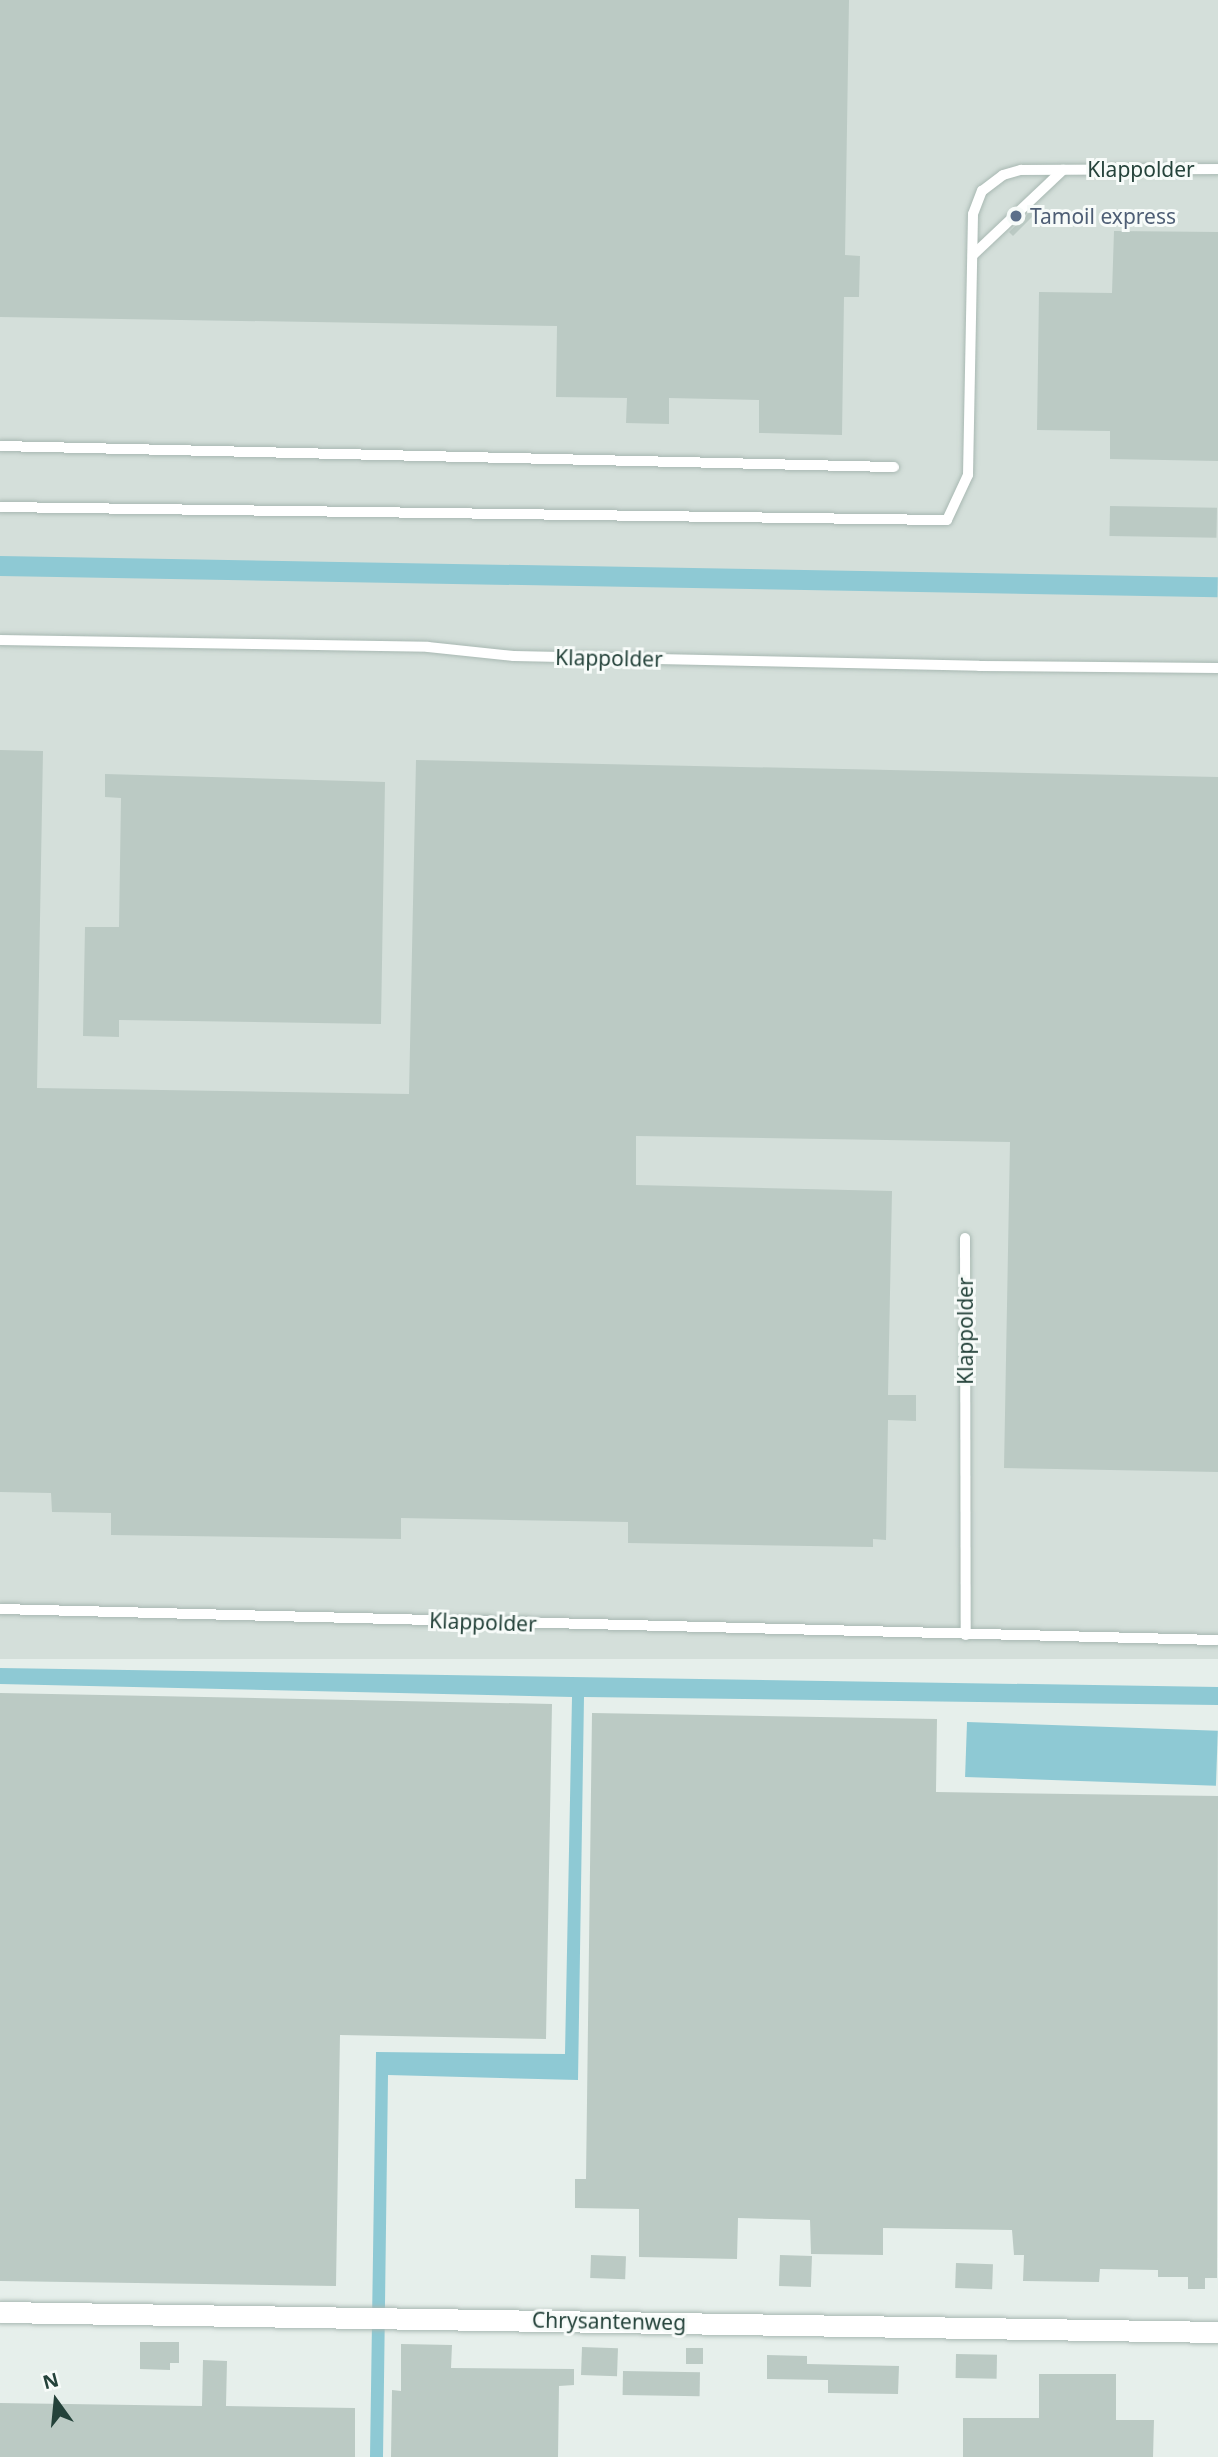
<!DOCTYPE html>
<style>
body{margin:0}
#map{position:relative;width:1218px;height:2457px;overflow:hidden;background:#e6efeb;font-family:"Noto Sans",sans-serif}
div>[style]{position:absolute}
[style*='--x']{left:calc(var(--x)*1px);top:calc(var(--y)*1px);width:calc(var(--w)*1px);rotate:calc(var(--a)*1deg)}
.built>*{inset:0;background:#d4dfda;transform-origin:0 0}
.water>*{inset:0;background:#8ec9d4;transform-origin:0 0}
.building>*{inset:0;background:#bbcac4;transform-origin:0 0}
.roads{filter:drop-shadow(0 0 2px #a8b8b2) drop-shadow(0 0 2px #a8b8b2)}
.service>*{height:10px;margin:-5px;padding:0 5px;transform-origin:5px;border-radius:5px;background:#fff}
.minor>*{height:21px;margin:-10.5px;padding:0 10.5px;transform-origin:10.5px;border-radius:10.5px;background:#fff}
.dots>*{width:19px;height:19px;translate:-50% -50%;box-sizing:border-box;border:4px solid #f7fbf9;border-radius:50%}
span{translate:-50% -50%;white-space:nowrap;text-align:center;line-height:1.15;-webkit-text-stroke:6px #f7fbf9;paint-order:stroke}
.street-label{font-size:21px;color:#24423a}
.service-label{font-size:21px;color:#4e5e75}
.left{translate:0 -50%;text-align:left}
.north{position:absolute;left:21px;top:2366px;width:70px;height:70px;-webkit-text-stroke:5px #f7fbf9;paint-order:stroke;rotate:345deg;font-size:19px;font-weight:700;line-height:28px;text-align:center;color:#24423a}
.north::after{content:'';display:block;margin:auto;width:24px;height:32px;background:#24423a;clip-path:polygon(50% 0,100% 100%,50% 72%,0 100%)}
</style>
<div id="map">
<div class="built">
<i style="left:0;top:0;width:1218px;height:1659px"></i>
</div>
<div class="water">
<i style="left:0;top:556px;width:1218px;height:20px;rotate:1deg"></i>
<i style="clip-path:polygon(0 1668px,1218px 1687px,1218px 1705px,584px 1697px,578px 2080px,388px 2075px,383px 2457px,370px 2457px,376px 2052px,565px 2054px,572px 1697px,0 1684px)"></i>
<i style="left:967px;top:1722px;width:251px;height:55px;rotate:2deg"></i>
</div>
<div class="building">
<i style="clip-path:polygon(0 0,849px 0,845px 255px,860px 256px,859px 297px,844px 297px,842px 435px,759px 433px,759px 400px,669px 398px,669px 424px,626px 423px,627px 398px,556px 397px,557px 326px,0 317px)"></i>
<i style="clip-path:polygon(1031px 211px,1035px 214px,1013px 236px,1009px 232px)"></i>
<i style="clip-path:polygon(1114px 231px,1218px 232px,1218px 461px,1110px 459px,1110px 431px,1037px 430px,1039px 292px,1112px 293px)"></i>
<i style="left:1110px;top:506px;width:107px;height:30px;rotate:1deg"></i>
<i style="clip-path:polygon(0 750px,43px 751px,37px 1088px,409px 1094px,416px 760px,1218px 777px,1218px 1472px,1004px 1468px,1010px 1142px,636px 1136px,636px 1185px,892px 1191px,888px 1395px,916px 1395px,916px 1421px,888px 1420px,886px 1540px,873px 1539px,873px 1547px,628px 1543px,628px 1522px,401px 1518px,401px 1539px,111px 1535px,111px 1513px,52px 1512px,51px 1493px,0 1492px)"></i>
<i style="clip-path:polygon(105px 774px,385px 782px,381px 1024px,119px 1020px,119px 1037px,83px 1036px,85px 927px,119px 927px,121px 798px,105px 797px)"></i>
<i style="clip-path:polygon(0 1693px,552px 1704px,546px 2039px,340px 2035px,336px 2286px,0 2281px)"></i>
<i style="clip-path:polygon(592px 1713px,937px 1719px,936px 1792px,1218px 1796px,1217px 2278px,1205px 2278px,1205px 2289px,1188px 2289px,1188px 2277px,1158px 2277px,1158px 2270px,1100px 2269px,1099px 2282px,1023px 2281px,1024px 2255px,1014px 2255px,1012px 2230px,883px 2228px,883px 2255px,811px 2254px,810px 2220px,738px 2218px,737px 2259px,639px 2257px,639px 2209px,575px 2208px,575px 2179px,586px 2179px)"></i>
<i style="left:591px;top:2255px;width:35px;height:23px;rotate:2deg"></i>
<i style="left:780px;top:2255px;width:32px;height:31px;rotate:2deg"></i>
<i style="left:956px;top:2263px;width:37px;height:25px;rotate:2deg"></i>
<i style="clip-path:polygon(140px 2342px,179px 2342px,179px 2363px,170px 2363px,170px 2370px,140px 2369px)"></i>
<i style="clip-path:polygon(401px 2344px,452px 2345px,451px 2368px,574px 2369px,574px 2385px,559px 2386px,558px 2457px,391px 2457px,392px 2390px,401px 2391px)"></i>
<i style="left:582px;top:2347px;width:36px;height:28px;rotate:2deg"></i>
<i style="left:686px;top:2348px;width:17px;height:16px"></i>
<i style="left:956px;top:2354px;width:41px;height:24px;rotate:1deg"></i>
<i style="clip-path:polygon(767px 2355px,807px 2356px,807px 2364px,899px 2366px,898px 2394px,828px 2393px,828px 2380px,767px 2379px)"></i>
<i style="clip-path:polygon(203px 2360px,227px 2361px,226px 2406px,355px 2408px,355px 2457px,0 2457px,0 2403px,202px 2406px)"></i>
<i style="left:623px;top:2371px;width:77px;height:24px;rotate:1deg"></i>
<i style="clip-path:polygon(1039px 2374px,1116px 2374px,1116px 2420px,1154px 2420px,1153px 2457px,963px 2457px,963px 2418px,1039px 2418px)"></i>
</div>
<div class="roads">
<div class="service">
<i style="--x:973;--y:255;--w:124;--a:-43.4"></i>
<i style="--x:0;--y:446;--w:894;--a:1.35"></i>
<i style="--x:0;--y:507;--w:947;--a:0.79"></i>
<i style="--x:947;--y:520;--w:50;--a:-65"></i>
<i style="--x:968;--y:475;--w:261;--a:-88.9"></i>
<i style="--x:973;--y:214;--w:25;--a:-69"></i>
<i style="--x:982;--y:191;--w:26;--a:-37"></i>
<i style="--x:1003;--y:175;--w:19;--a:-16"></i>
<i style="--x:1021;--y:170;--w:197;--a:-0.3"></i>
<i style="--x:0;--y:640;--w:428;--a:0.9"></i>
<i style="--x:428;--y:647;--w:86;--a:6"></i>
<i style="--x:514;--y:656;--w:465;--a:1.2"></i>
<i style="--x:979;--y:666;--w:239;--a:0.5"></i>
<i style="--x:965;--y:1238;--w:397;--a:89.9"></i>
<i style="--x:0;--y:1609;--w:1218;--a:1.46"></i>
</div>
<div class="minor">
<i style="--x:0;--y:2312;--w:1218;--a:0.94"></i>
</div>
</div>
<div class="dots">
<i style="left:1016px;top:216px;background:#5c6f8a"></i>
</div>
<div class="street-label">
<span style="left:1141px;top:169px">Klappolder</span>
<span style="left:609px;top:658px;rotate:1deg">Klappolder</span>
<span style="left:965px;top:1331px;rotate:-90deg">Klappolder</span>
<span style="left:483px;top:1622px;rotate:2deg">Klappolder</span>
<span style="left:609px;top:2321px;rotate:1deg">Chrysantenweg</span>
</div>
<div class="service-label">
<span class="left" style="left:1030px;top:216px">Tamoil express</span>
</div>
<div class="north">N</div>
</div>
